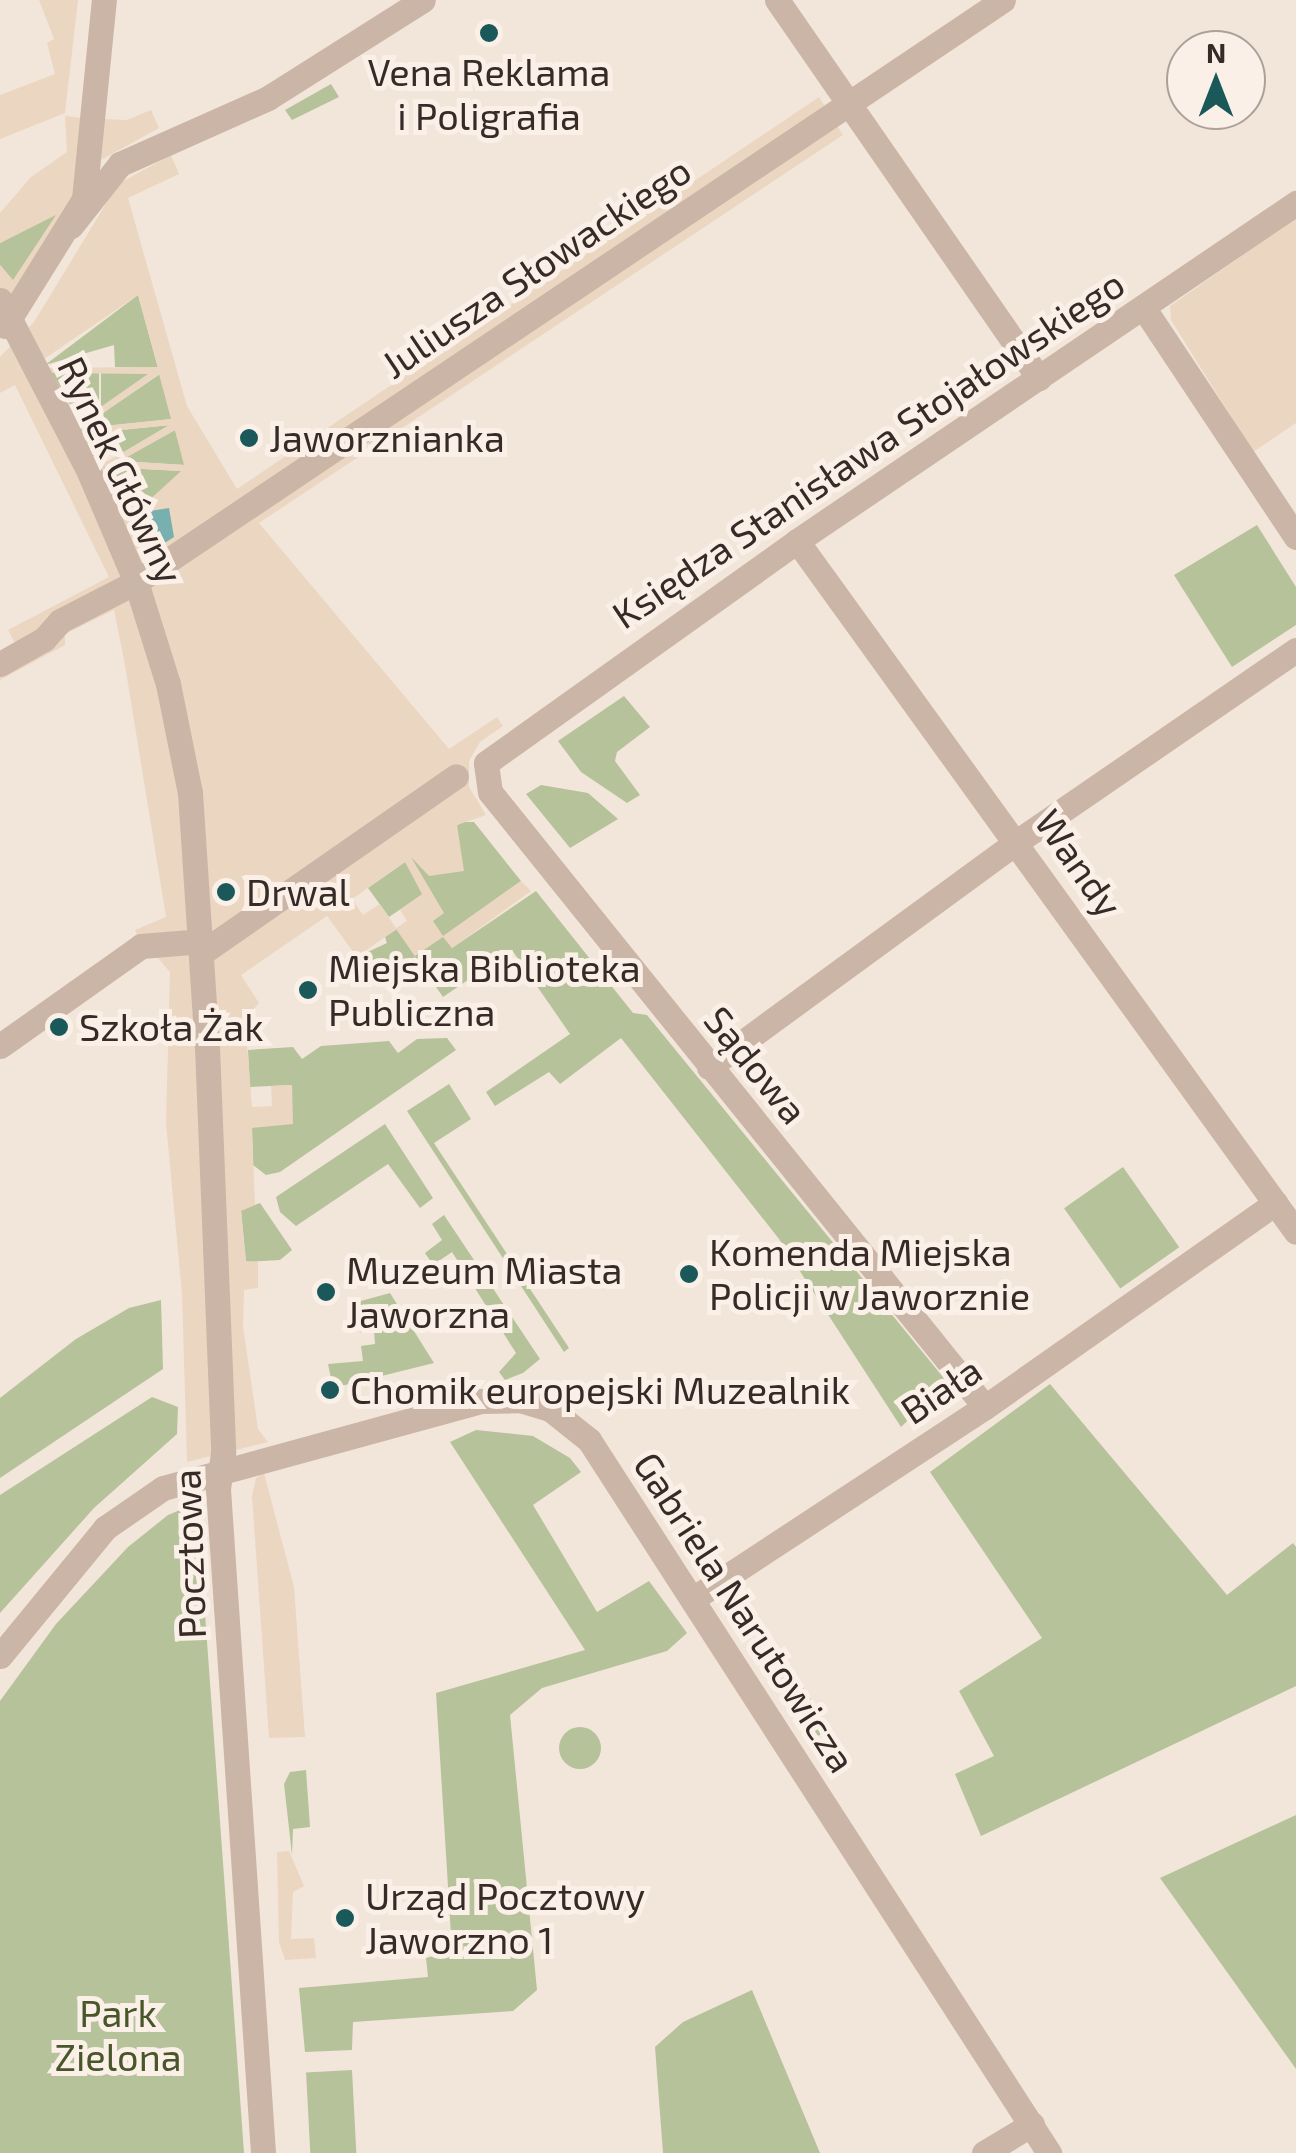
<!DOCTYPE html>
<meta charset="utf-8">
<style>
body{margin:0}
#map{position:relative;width:1296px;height:2153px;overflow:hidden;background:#f2e6da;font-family:"Exo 2",sans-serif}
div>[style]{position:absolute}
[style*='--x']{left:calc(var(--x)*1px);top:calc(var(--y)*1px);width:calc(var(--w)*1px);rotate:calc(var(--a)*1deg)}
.green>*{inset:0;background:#b6c29a;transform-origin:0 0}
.round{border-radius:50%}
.plaza>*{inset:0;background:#ebd6c1}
.water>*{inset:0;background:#78b0b0}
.street>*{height:25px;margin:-12.5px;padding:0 12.5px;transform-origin:12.5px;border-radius:12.5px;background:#cbb5a6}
.dots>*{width:28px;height:28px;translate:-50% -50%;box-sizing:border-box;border:5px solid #faf0e7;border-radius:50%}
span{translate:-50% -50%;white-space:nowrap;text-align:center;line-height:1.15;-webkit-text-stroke:10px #faf0e7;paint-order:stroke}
.poi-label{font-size:38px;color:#372b27}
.left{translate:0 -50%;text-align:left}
.street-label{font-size:38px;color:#372b27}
.park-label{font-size:38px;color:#48562a}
.north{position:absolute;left:1166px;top:30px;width:100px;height:100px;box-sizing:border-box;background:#faf0e7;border:2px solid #aca19a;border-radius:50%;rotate:0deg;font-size:28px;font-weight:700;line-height:40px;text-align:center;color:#372b27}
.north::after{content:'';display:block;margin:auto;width:35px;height:45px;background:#1b585a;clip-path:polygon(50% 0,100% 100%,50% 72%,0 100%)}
</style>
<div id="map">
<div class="green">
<i style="clip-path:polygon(331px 84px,339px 97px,292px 120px,285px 110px)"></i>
<i style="clip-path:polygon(58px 213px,13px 281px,0 265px,0 243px)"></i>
<i style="clip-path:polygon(138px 295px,158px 368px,115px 367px,114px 345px,45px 365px)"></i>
<i style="clip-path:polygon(51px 372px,99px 373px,99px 409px,80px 422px)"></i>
<i style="clip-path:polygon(101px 373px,150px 373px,101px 408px)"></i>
<i style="clip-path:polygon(160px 374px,172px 419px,106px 426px,103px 413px)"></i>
<i style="clip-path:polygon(172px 425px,116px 457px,108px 431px)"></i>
<i style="clip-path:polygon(175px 430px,185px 465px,119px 461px)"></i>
<i style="clip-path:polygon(103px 467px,183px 471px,145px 504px,122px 509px)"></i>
<i style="clip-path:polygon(1257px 525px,1296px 587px,1296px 625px,1232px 667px,1174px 575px)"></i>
<i style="clip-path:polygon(624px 696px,650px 727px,617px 752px,615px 761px,640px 795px,627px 803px,581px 772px,558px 741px)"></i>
<i style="clip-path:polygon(541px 785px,588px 793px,618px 819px,570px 848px,526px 794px)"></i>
<i style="clip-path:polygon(462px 822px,474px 822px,521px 881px,444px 936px,452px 948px,536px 891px,633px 1013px,647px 1015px,947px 1382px,901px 1427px,779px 1239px,621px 1038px,560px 1084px,549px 1072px,495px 1106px,486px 1092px,570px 1034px,512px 950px,443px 997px,415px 957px,375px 983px,357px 957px,387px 943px,385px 937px,397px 929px,415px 956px,417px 898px,389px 917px,368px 888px)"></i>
<i style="clip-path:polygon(447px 1038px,456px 1050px,280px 1172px,266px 1175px,253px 1165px,252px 1128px,291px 1085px,250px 1087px,248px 1050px,293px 1047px,302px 1059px,321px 1046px,389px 1041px,398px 1053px,417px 1039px)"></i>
<i style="clip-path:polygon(449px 1084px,471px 1119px,434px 1143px,569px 1348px,564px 1352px,407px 1111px)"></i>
<i style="clip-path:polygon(385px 1124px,433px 1198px,420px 1208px,388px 1164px,296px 1226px,280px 1212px,276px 1197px)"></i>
<i style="left:1123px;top:1167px;width:98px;height:72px;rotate:55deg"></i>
<i style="clip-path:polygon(260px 1203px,292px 1250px,280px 1260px,246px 1262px,241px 1210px)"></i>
<i style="clip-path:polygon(444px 1215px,540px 1359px,523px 1373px,505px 1380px,499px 1372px,516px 1353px,452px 1252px,433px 1265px,425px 1253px,442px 1240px,432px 1224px)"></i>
<i style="clip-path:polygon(390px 1293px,434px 1363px,333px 1388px,328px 1364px,363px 1361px,361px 1346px,375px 1344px,374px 1331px,360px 1332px,357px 1302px)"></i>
<i style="clip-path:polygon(161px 1300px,163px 1369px,0 1478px,0 1398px,76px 1339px,129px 1308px)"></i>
<i style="clip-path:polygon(1050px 1384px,1227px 1595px,1293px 1543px,1296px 1547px,1296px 1686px,981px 1836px,955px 1774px,994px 1756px,959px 1691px,1042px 1638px,930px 1472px)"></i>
<i style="clip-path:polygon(152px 1397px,178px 1407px,177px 1434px,94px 1508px,0 1613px,0 1495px)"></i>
<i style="clip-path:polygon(476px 1430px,533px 1436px,570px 1458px,581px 1472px,533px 1505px,597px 1612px,649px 1581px,687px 1633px,667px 1651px,542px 1688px,510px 1715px,537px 1990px,513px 2011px,353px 2022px,352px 2050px,305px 2052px,299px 1988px,428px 1977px,426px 1958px,452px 1951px,436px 1693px,585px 1650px,450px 1442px)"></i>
<i style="clip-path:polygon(197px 1503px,244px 2153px,0 2153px,0 1701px,56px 1624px,128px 1547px,168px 1515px)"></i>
<i style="left:777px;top:1647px;width:97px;height:14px;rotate:57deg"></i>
<i class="round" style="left:559px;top:1727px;width:42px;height:42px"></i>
<i style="clip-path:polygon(306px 1770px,310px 1827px,293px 1829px,292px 1855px,284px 1784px,290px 1772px)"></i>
<i style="clip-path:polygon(1296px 1815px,1296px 2069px,1160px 1878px)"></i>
<i style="clip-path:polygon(752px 1990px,820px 2153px,663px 2153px,655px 2047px,683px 2022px)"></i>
<i style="left:352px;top:2070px;width:83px;height:46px;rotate:87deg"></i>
</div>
<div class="plaza">
<i style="clip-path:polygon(39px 0,78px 0,65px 113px,0 139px,0 95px,55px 74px,47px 43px,54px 39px)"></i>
<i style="clip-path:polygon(evenodd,819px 97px,843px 135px,259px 523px,449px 749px,497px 717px,503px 726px,480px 742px,469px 761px,469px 787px,486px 815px,457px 825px,464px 871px,429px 876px,411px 857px,444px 913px,433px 921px,443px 936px,521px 881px,531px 891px,452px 948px,443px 937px,415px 956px,396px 929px,357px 957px,327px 916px,241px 975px,259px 1003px,245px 1019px,252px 1107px,272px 1106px,271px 1086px,292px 1085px,293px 1124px,252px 1128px,255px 1205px,241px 1211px,246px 1261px,258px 1262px,258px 1288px,244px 1290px,243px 1326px,258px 1429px,268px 1442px,187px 1462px,182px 1294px,166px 1123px,170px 972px,157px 957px,145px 957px,135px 930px,166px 917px,125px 665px,114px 610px,65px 634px,65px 645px,0 680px,0 654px,16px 645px,8px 630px,109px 577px,15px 385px,0 393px,0 357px,34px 322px,118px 184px,171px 155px,179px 174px,128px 198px,187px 406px,237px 489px,819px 97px,138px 295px,158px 367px,47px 368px,44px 359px,138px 295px,819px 97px,51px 373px,148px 374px,79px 422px,51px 373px,819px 97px,159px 374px,171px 419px,83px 428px,83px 427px,159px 374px,819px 97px,169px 425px,108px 461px,99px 460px,86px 434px,169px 425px,819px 97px,175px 430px,184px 465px,121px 461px,122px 460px,175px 430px,819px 97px,103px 467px,181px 471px,145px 504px,122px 509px,103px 467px,819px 97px,405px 862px,422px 894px,400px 910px,407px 921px,396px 928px,380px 904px,363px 915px,352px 899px,405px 862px)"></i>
<i style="clip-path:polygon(151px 110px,159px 128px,101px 160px,104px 119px,127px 120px)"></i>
<i style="clip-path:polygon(65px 116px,83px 118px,74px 198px,0 319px,0 265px,13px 280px,56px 215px,0 243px,0 213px,31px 177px,67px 152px)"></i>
<i style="clip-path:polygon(1296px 218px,1296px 423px,1253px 452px,1171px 320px,1170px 306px)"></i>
<i style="clip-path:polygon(264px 1473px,294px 1587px,305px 1737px,269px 1738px,252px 1496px,256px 1478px)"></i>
<i style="clip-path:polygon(289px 1851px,304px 1886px,293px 1892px,291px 1939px,314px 1938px,316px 1958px,285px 1960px,279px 1942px,277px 1852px)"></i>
</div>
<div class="water">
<i style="clip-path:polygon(169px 508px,174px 537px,152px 551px,137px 513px)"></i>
</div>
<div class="street">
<i style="--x:777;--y:0;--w:460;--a:55.3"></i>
<i style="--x:71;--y:226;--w:79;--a:-51.7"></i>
<i style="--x:120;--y:164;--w:162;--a:-24"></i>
<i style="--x:268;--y:98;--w:183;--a:-32.3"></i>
<i style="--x:0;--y:300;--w:194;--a:62.6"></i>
<i style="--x:89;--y:472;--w:120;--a:66.9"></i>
<i style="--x:136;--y:582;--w:107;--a:72.6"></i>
<i style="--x:168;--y:684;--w:111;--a:78.6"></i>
<i style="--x:190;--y:793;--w:255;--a:86.2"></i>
<i style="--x:207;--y:1047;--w:406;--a:87.7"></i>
<i style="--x:223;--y:1453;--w:36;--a:98"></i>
<i style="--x:218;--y:1489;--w:666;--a:86.12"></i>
<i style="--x:1143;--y:307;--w:276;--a:56.4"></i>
<i style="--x:5;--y:326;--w:150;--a:-58.1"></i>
<i style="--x:84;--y:199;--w:200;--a:-84.3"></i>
<i style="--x:797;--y:541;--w:852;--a:54.17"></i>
<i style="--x:0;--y:664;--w:51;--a:-29.6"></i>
<i style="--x:44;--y:639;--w:24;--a:-48"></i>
<i style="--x:60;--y:621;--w:85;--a:-27.2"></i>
<i style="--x:136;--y:582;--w:1044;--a:-33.87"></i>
<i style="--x:203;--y:952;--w:308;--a:-34.8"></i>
<i style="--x:0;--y:1046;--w:173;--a:-35.3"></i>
<i style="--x:141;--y:946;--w:62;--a:-4.6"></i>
<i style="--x:709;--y:1067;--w:383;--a:-36.2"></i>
<i style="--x:1018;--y:841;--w:337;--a:-34.5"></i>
<i style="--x:985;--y:1407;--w:789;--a:-128.83"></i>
<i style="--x:490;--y:792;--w:29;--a:-98"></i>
<i style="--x:486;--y:763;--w:382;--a:-35.5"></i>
<i style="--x:797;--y:541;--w:603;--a:-34.11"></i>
<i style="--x:694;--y:1598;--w:348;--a:-33.3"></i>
<i style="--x:985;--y:1407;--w:355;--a:-35.1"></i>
<i style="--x:0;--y:1656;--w:166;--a:-50.6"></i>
<i style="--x:105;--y:1528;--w:70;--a:-34.6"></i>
<i style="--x:163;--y:1488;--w:330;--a:-15.3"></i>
<i style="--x:481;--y:1401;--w:39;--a:-1"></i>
<i style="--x:520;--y:1400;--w:31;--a:17"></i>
<i style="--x:550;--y:1409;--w:50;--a:38.5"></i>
<i style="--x:589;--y:1440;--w:849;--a:57.17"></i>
<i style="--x:984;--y:2153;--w:56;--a:-31.1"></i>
</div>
<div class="dots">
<i style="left:489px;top:33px;background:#1b585a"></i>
<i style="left:249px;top:438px;background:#1b585a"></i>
<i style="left:226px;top:892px;background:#1b585a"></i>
<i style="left:308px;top:990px;background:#1b585a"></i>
<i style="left:59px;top:1027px;background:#1b585a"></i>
<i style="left:689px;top:1274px;background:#1b585a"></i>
<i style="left:326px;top:1292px;background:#1b585a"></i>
<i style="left:330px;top:1390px;background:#1b585a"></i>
<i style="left:345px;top:1918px;background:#1b585a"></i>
</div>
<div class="poi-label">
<span style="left:489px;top:94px">Vena Reklama<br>i Poligrafia</span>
<span class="left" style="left:269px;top:438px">Jaworznianka</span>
<span class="left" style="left:246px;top:892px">Drwal</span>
<span class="left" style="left:328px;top:990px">Miejska Biblioteka<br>Publiczna</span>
<span class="left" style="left:79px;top:1027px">Szkoła Żak</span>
<span class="left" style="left:709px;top:1274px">Komenda Miejska<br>Policji w Jaworznie</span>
<span class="left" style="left:346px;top:1292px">Muzeum Miasta<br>Jaworzna</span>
<span class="left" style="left:350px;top:1390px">Chomik europejski Muzealnik</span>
<span class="left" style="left:365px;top:1918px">Urząd Pocztowy<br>Jaworzno 1</span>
</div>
<div class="street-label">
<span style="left:536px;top:267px;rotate:-34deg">Juliusza Słowackiego</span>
<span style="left:868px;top:449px;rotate:-34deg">Księdza Stanisława Stojałowskiego</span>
<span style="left:121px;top:470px;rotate:65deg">Rynek Główny</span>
<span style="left:1079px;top:863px;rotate:55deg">Wandy</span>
<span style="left:756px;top:1065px;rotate:51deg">Sądowa</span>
<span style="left:941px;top:1390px;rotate:-34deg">Biała</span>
<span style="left:189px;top:1554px;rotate:-92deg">Pocztowa</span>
<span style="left:745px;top:1612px;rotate:57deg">Gabriela Narutowicza</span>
</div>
<div class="park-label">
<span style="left:118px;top:2035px">Park<br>Zielona</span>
</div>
<div class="north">N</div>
</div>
